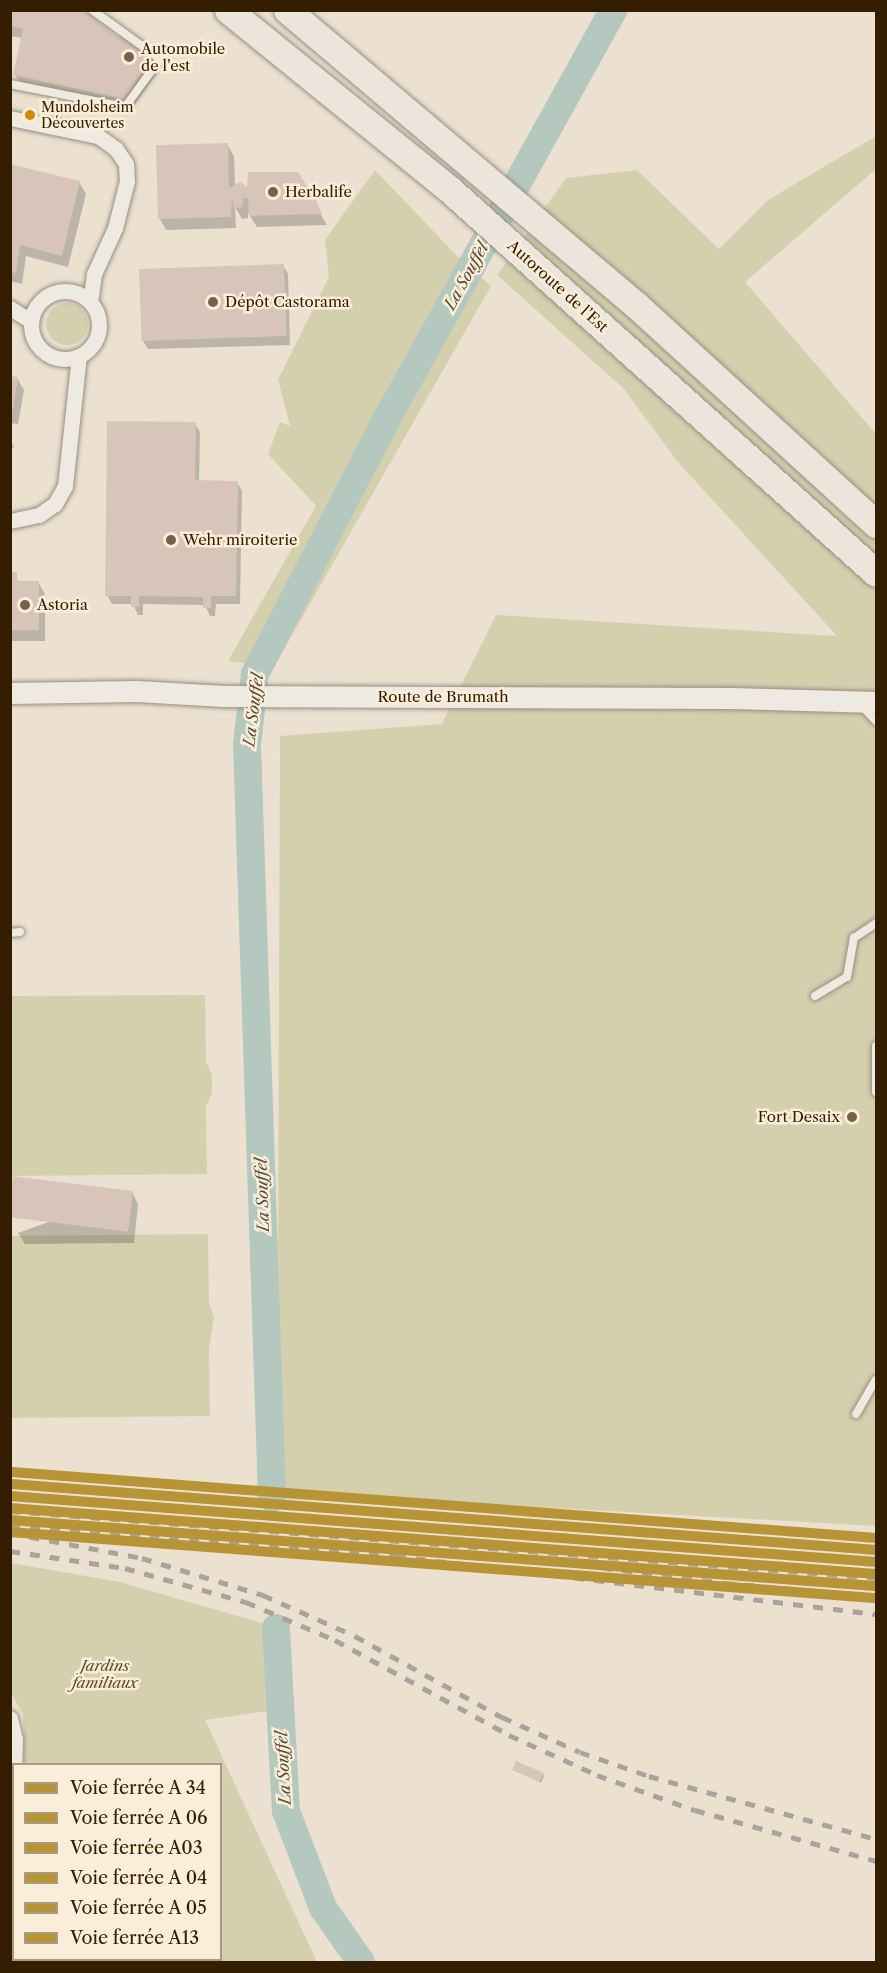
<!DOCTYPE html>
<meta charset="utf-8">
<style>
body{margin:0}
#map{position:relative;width:887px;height:1973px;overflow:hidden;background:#ece1d0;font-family:"Libre Caslon Text",serif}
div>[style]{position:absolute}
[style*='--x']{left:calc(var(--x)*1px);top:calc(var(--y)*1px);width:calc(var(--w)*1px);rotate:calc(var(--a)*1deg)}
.green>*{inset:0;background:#d4d0ae}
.round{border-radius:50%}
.shadow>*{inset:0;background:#0003;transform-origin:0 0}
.river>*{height:28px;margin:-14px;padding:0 14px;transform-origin:14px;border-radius:14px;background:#b5c8c0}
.building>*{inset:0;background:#d8c5b9;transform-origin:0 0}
.roads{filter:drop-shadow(0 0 2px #988f82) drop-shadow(0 0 2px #988f82)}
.lane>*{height:8px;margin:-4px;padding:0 4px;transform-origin:4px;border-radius:4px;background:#efeae1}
.street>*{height:15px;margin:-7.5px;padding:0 7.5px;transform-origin:7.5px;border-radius:7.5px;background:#efeae1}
.street>.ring{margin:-7.5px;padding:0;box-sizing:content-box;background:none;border:15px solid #efeae1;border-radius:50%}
.secondary>*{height:21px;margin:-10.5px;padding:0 10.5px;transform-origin:10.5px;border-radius:10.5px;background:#efeae1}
.highway>*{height:27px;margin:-13.5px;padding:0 13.5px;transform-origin:13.5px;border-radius:13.5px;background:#ece5dc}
.rail>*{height:4.5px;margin-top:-2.25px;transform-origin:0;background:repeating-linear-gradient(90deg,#aaa399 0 10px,transparent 0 20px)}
.rail-1>*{height:10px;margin:-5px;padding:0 5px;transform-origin:5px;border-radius:5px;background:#b79435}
.rail-2>*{height:10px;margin:-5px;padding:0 5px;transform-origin:5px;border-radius:5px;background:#b79435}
.rail-3>*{height:10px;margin:-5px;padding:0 5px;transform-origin:5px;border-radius:5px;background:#b79435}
.rail-4>*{height:10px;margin:-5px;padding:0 5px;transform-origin:5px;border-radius:5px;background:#b79435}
.rail-5>*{height:10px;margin:-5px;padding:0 5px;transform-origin:5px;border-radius:5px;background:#b79435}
.rail-6>*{height:10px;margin:-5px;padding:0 5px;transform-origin:5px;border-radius:5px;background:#b79435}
.dots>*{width:16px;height:16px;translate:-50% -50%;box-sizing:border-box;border:3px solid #faedd9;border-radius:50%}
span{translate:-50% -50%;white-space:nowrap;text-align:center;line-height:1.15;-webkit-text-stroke:5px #faedd9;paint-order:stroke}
.bus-label{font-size:14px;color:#341d00}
.left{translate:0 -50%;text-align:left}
.poi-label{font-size:15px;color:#341d00}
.right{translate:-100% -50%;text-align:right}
.street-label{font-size:15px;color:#341d00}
.park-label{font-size:15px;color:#5e4f2c;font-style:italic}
.water-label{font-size:16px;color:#544d38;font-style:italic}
.frame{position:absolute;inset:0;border:12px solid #341d00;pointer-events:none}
.legend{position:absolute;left:12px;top:1763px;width:210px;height:198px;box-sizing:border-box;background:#faedd9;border:2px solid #ab9a82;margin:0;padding:8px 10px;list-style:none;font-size:18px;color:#341d00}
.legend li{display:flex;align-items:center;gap:12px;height:30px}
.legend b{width:30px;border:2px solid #ab9a82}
</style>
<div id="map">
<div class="green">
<i style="clip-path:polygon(876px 136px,876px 169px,745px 282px,876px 434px,876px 1526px,556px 1508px,277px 1499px,280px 736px,442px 724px,496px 615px,837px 636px,677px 461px,624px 389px,497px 275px,566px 178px,637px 170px,719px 249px,768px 200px)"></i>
<i style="clip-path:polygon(375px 170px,457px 256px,491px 286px,274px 667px,228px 661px,316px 506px,268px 454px,280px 422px,290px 426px,278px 380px,329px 277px,325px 240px)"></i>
<i class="round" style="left:46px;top:303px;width:42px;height:42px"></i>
<i style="clip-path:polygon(205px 995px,206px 1062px,212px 1075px,212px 1093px,206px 1106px,207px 1174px,11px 1176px,11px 996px)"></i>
<i style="clip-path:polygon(208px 1234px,209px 1304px,214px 1317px,209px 1348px,210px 1416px,11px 1418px,11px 1236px)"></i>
<i style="clip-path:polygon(11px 1563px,120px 1582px,276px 1627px,276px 1710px,205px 1720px,317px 1962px,126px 1962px,124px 1960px,220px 1960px,220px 1764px,24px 1764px,23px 1714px,11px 1693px)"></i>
</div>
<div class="shadow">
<i style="clip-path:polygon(10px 10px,85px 16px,152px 58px,159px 70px,131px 110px,22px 86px,15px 75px,22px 38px,10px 36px)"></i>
<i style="clip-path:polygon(227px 144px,234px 156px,235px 186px,249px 190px,297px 174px,327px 225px,257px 227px,248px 213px,248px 218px,242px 219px,235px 207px,236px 228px,166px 230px,160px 219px)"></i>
<i style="clip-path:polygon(10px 166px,79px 182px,86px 194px,68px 267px,26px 256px,22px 284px,10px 281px)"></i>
<i style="clip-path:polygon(283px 265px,288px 274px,290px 345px,148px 349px,143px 341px)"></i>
<i style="clip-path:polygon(10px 377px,17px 378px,24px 390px,18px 424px,10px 423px)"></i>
<i style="clip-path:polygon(195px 424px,200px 432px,199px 482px,237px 482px,242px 491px,240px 604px,216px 604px,215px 616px,210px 616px,205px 605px,143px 604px,143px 615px,138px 615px,133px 604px,112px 604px,107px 595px)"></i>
<i style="left:10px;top:440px;width:8px;height:61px;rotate:60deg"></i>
<i style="clip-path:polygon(16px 573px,18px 582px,38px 582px,45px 594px,45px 641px,10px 641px,10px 574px)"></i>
<i style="clip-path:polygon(132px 1192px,138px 1204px,134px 1243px,25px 1244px,18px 1233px)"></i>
<i style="clip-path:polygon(514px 1769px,543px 1774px,544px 1776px,541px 1783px)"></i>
</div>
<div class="river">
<i style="--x:272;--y:1498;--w:753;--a:-91.9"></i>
<i style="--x:247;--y:745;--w:71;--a:-83.6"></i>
<i style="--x:255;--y:674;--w:294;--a:-62.7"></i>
<i style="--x:390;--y:413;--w:461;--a:-61"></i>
<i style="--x:276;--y:1628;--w:183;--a:86.9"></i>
<i style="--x:286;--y:1811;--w:104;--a:69.1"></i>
<i style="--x:323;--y:1908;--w:66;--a:54.9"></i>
</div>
<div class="building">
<i style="clip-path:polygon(10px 10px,85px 10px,119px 38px,121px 35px,153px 57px,124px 99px,13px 75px,23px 29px,10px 26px)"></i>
<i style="clip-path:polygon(228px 143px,229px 188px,240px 182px,247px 187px,248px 172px,298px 172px,309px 189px,300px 191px,301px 195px,316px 199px,322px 214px,249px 216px,248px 198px,243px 198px,242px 207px,234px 208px,232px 198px,231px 217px,158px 219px,156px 145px)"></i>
<i style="clip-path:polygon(10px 164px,80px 181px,62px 256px,20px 245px,16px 273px,10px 272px)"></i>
<i style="left:284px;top:264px;width:72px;height:145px;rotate:88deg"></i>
<i style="clip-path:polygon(10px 376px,18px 377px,12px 415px,10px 415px)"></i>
<i style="clip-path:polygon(107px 421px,196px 422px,195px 480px,238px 481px,236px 596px,211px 596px,211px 608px,203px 608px,203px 597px,139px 596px,139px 607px,131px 607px,131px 596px,105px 596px)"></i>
<i style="clip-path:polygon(10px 572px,17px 572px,17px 581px,39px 581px,39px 630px,10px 630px)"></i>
<i style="left:133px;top:1191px;width:41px;height:121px;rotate:97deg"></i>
<i style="left:516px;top:1761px;width:30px;height:10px;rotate:23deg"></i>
</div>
<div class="roads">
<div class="lane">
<i style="--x:10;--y:84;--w:117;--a:11.3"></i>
<i style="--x:125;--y:107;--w:59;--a:-53.9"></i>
<i style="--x:160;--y:59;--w:84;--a:-144.2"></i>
<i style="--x:861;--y:705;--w:22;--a:47"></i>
<i style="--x:10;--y:933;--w:10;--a:-6"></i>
<i style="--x:815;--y:996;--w:37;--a:-31"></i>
<i style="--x:847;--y:977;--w:40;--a:-80"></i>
<i style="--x:854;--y:938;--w:27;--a:-34"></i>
<i style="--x:876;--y:1046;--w:46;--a:90"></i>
<i style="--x:856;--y:1414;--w:39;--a:-60"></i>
</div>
<div class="street">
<i style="--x:10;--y:118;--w:90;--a:11.6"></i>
<i style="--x:98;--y:136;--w:22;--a:36"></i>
<i style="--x:116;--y:149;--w:18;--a:56"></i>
<i style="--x:126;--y:164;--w:17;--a:87"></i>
<i style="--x:127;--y:181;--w:49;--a:104.3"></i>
<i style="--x:115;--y:228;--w:51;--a:114.5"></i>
<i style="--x:94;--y:274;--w:27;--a:98"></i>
<i class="ring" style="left:31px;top:291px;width:53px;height:53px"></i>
<i style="--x:10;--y:308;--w:25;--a:32"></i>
<i style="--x:10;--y:521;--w:30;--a:-12"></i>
<i style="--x:39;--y:515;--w:19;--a:-35"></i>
<i style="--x:55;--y:504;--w:21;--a:-61"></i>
<i style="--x:65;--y:486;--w:131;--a:-83.9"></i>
<i style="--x:10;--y:1718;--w:22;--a:77"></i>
<i style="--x:15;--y:1739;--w:25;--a:92"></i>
<i style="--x:10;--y:1793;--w:23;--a:-80"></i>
<i style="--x:10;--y:1909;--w:8;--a:60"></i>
<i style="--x:41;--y:1960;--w:3;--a:45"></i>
</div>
<div class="secondary">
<i style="--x:10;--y:693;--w:126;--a:-0.9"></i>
<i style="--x:136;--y:691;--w:88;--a:3.3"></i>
<i style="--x:224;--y:696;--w:507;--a:0.23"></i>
<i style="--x:731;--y:698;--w:145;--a:1.6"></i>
</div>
<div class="highway">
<i style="--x:228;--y:10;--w:284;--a:39"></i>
<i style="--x:449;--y:189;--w:574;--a:41.96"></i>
<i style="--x:287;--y:10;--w:457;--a:40.2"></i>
<i style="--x:636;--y:305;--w:325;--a:42.4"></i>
</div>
</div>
<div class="rail">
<i style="--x:10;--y:1511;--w:869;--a:4.42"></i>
<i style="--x:10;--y:1525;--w:387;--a:4.6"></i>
<i style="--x:396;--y:1556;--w:483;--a:6.9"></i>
<i style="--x:10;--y:1533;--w:134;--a:10.7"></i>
<i style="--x:142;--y:1558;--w:127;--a:17"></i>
<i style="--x:263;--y:1595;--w:101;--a:24"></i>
<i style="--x:355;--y:1636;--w:168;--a:28.9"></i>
<i style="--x:502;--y:1717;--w:85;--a:24.2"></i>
<i style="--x:580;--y:1752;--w:73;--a:19.2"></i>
<i style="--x:649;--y:1776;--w:236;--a:15.5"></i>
<i style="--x:10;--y:1551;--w:116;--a:8.4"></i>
<i style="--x:125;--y:1568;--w:126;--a:15.7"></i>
<i style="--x:246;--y:1602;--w:97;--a:23.1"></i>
<i style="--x:335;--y:1640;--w:198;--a:28.6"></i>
<i style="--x:509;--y:1735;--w:97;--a:24.4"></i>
<i style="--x:597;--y:1775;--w:104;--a:19.7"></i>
<i style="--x:695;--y:1810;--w:188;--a:15.7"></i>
<i style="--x:543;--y:1560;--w:183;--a:7.2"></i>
<i style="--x:725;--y:1583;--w:152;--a:4.9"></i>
</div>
<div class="rail-1">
<i style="--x:10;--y:1496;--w:869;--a:4.36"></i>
</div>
<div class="rail-2">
<i style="--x:10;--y:1508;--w:868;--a:4.36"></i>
</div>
<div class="rail-3">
<i style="--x:11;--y:1484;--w:868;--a:4.36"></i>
</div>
<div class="rail-4">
<i style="--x:10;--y:1520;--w:867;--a:4.37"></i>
</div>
<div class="rail-5">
<i style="--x:12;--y:1472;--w:867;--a:4.37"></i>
</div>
<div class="rail-6">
<i style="--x:10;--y:1532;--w:866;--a:4.37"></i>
</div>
<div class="dots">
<i style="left:129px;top:57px;background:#746249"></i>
<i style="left:30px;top:115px;background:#d08b00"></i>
<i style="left:273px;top:192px;background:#746249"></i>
<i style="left:213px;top:302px;background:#746249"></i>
<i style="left:171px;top:540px;background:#746249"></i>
<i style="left:25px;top:605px;background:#746249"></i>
<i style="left:852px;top:1117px;background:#746249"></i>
</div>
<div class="bus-label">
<span class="left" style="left:41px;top:115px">Mundolsheim<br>Découvertes</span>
</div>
<div class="poi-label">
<span class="left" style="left:141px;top:57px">Automobile<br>de l’est</span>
<span class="left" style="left:285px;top:192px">Herbalife</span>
<span class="left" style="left:225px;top:302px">Dépôt Castorama</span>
<span class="left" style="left:183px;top:540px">Wehr miroiterie</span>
<span class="left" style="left:37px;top:605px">Astoria</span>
<span class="right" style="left:840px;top:1117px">Fort Desaix</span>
</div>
<div class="street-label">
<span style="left:558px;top:286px;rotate:42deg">Autoroute de l’Est</span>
<span style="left:443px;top:697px">Route de Brumath</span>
</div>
<div class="park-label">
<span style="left:105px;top:1674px">Jardins<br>familiaux</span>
</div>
<div class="water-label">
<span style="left:466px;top:276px;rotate:-61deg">La Souffel</span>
<span style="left:253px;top:710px;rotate:-83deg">La Souffel</span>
<span style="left:262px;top:1195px;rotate:-92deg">La Souffel</span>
<span style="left:283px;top:1768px;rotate:-93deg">La Souffel</span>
</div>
<div class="frame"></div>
<ul class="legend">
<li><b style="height:8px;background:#b79435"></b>Voie ferrée A 34</li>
<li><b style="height:8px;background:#b79435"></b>Voie ferrée A 06</li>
<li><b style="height:8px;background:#b79435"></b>Voie ferrée A03</li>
<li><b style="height:8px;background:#b79435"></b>Voie ferrée A 04</li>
<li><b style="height:8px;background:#b79435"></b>Voie ferrée A 05</li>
<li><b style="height:8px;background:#b79435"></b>Voie ferrée A13</li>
</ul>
</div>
